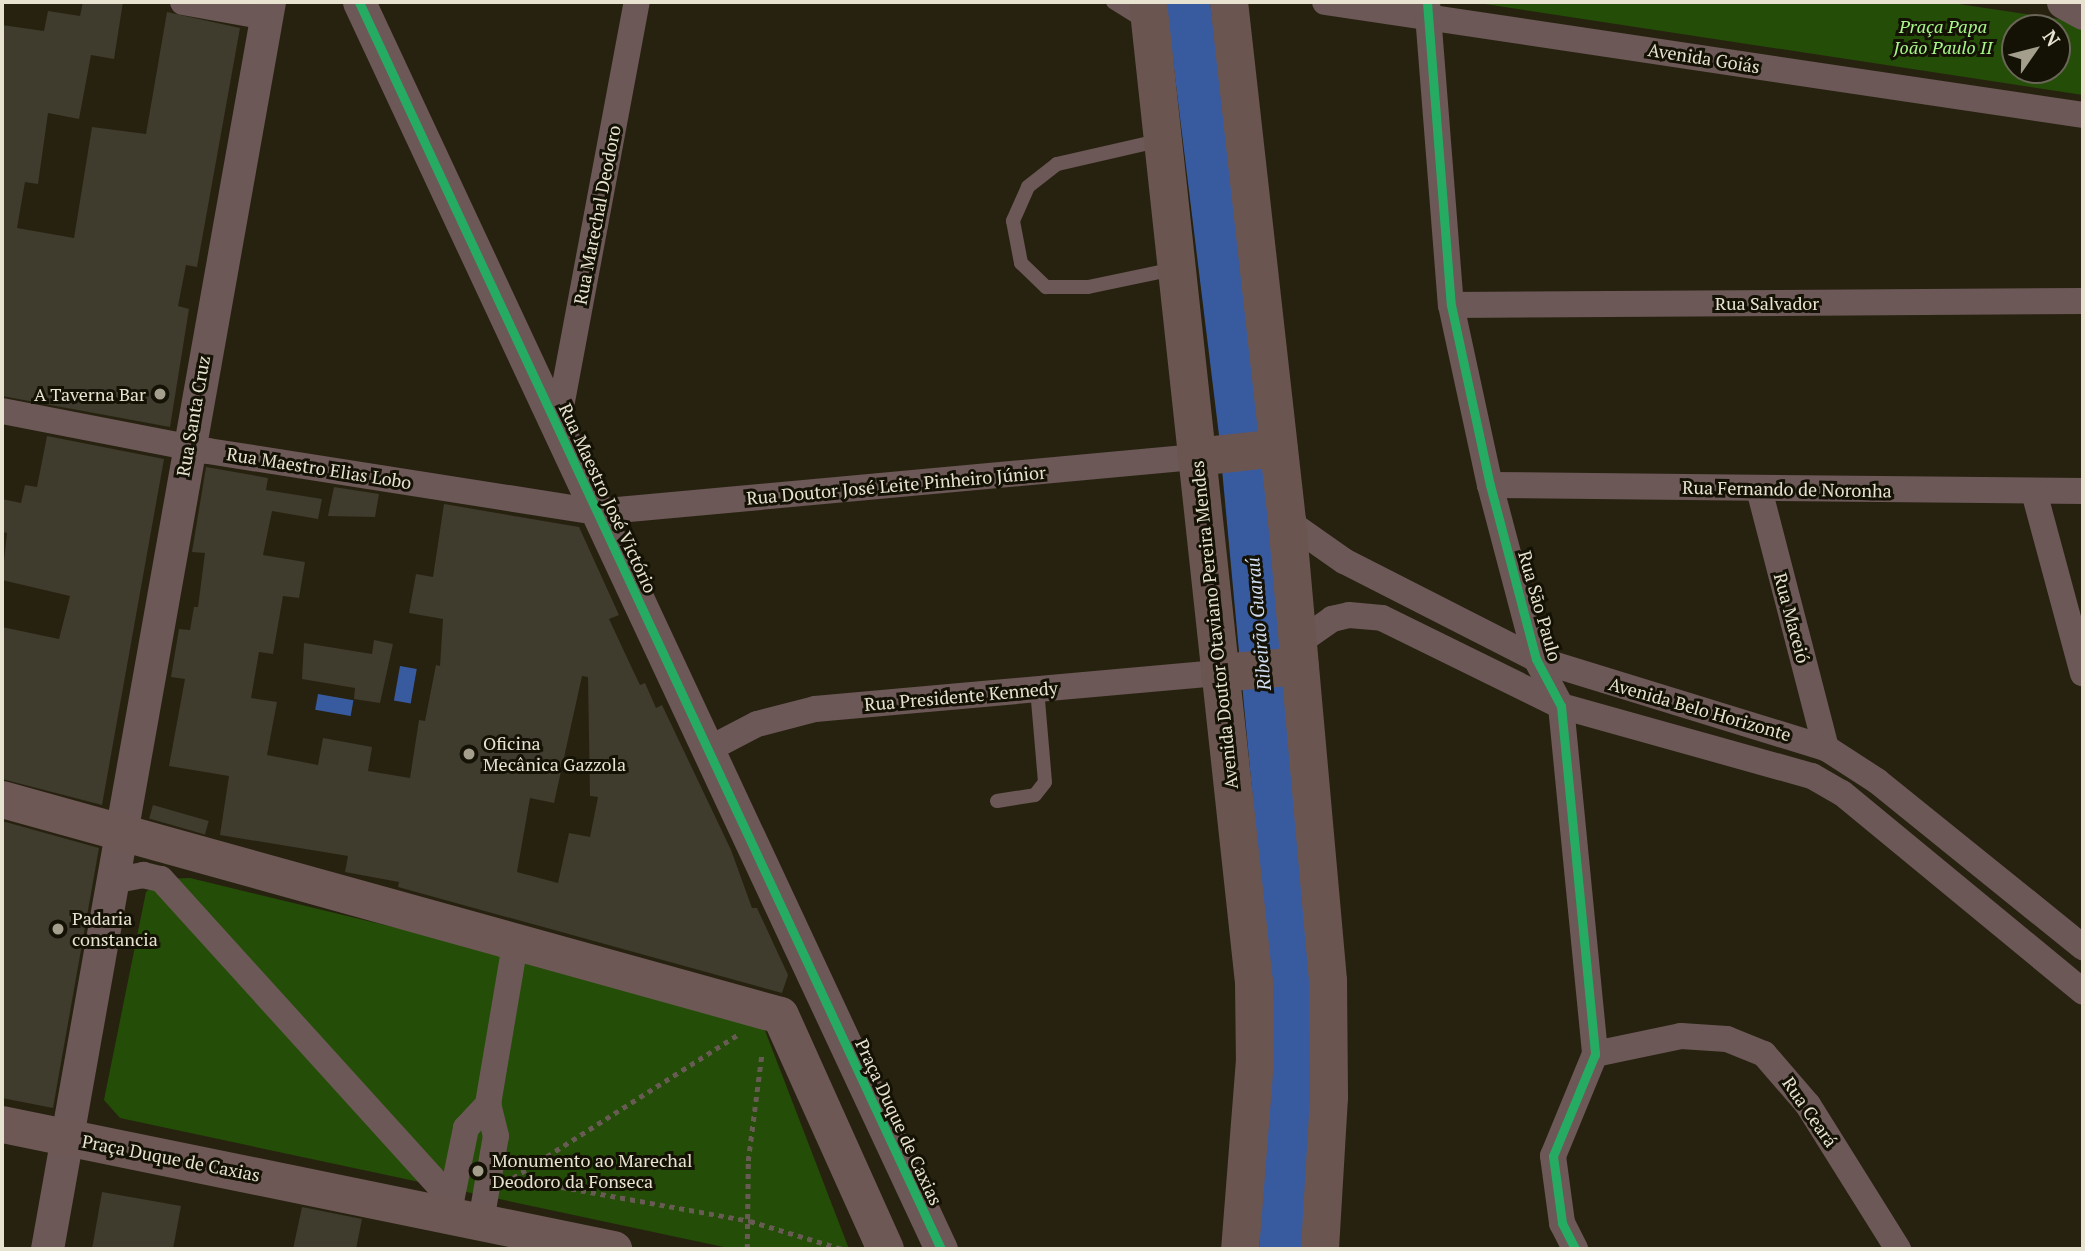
<!DOCTYPE html>
<meta charset="utf-8">
<style>
body{margin:0}
#map{position:relative;width:2085px;height:1251px;overflow:hidden;background:#272210;font-family:"PT Serif",serif}
div>[style]{position:absolute}
[style*='--x']{left:calc(var(--x)*1px);top:calc(var(--y)*1px);width:calc(var(--w)*1px);rotate:calc(var(--a)*1deg)}
.green>*{inset:0;background:#244d07}
.water>*{inset:0;background:#385ba0;transform-origin:0 0}
.river>*{height:44px;margin:-22px;padding:0 22px;transform-origin:22px;border-radius:22px;background:#385ba0}
.building>*{inset:0;background:#3f3b2d;transform-origin:0 0}
.path>*{height:4.5px;margin-top:-2.25px;transform-origin:0;background:repeating-linear-gradient(90deg,#675b54 0 5px,transparent 0 10px)}
.service>*{height:14px;margin:-7px;padding:0 7px;transform-origin:7px;border-radius:7px;background:#6c5857}
.minor>*{height:26px;margin:-13px;padding:0 13px;transform-origin:13px;border-radius:13px;background:#6c5857}
.tertiary>*{height:33px;margin:-16.5px;padding:0 16.5px;transform-origin:16.5px;border-radius:16.5px;background:#6c5857}
.secondary>*{height:37px;margin:-18.5px;padding:0 18.5px;transform-origin:18.5px;border-radius:18.5px;background:#6e5856}
.primary>*{height:38px;margin:-19px;padding:0 19px;transform-origin:19px;border-radius:19px;background:#6b5551}
.cycleway>*{height:9px;margin:-4.5px;padding:0 4.5px;transform-origin:4.5px;border-radius:4.5px;background:#26ab63}
.dots>*{width:19px;height:19px;translate:-50% -50%;box-sizing:border-box;border:4px solid #141105;border-radius:50%}
span{translate:-50% -50%;white-space:nowrap;text-align:center;line-height:1.15;-webkit-text-stroke:6px #141105;paint-order:stroke}
.park-label{font-size:18px;color:#a9f68a;font-style:italic}
.street-label{font-size:18px;color:#e8e3d1}
.poi-label{font-size:18px;color:#e8e3d1}
.right{translate:-100% -50%;text-align:right}
.left{translate:0 -50%;text-align:left}
.water-label{font-size:19px;color:#d2def3;font-style:italic}
.frame{position:absolute;inset:0;border:4px solid #e8e3d1;pointer-events:none}
.north{position:absolute;left:2001px;top:14px;width:70px;height:70px;box-sizing:border-box;background:#141105;border:2px solid #696557;border-radius:50%;rotate:55deg;font-size:19px;font-weight:700;line-height:28px;text-align:center;color:#e8e3d1}
.north::after{content:'';display:block;margin:auto;width:24px;height:32px;background:#a49f8d;clip-path:polygon(50% 0,100% 100%,50% 72%,0 100%)}
</style>
<div id="map">
<div class="green">
<i style="clip-path:polygon(evenodd,1472px 2px,1945px 2px,2065px 20px,2083px 30px,2083px 95px,1472px 2px,2015px 28px,2057px 28px,2057px 70px,2015px 70px,2015px 28px)"></i>
<i style="clip-path:polygon(190px 878px,480px 948px,764px 1028px,849px 1249px,733px 1249px,120px 1118px,104px 1100px,146px 892px,161px 879px)"></i>
</div>
<div class="water">
<i style="left:400px;top:666px;width:17px;height:35px;rotate:10deg"></i>
<i style="left:318px;top:694px;width:36px;height:16px;rotate:10deg"></i>
</div>
<div class="river">
<i style="--x:1188;--y:2;--w:437;--a:83"></i>
<i style="--x:1241;--y:436;--w:570;--a:84.67"></i>
<i style="--x:1294;--y:1004;--w:245;--a:93"></i>
</div>
<div class="building">
<i style="clip-path:polygon(83px 2px,123px 2px,114px 59px,91px 55px,79px 119px,48px 113px,38px 184px,25px 182px,17px 228px,74px 238px,92px 127px,146px 134px,167px 12px,240px 28px,197px 267px,186px 265px,178px 306px,189px 309px,170px 427px,2px 396px,2px 25px,44px 31px,48px 11px,80px 16px)"></i>
<i style="clip-path:polygon(47px 436px,164px 459px,102px 805px,2px 779px,2px 627px,59px 639px,70px 596px,2px 580px,7px 533px,2px 532px,2px 499px,21px 503px,25px 485px,37px 487px)"></i>
<i style="clip-path:polygon(evenodd,206px 467px,268px 478px,266px 490px,322px 499px,318px 519px,272px 511px,263px 555px,305px 562px,299px 598px,283px 596px,273px 654px,259px 652px,251px 698px,277px 702px,267px 755px,318px 765px,323px 738px,372px 747px,368px 771px,410px 778px,419px 720px,425px 721px,436px 665px,440px 666px,443px 619px,409px 613px,416px 574px,433px 577px,444px 504px,579px 527px,619px 615px,609px 619px,630px 664px,640px 685px,645px 683px,656px 708px,662px 705px,731px 850px,752px 908px,757px 908px,788px 975px,782px 993px,398px 887px,399px 882px,345px 872px,348px 856px,220px 835px,229px 776px,169px 766px,185px 679px,171px 677px,179px 629px,190px 630px,194px 607px,198px 607px,205px 553px,192px 552px,206px 467px,582px 676px,588px 677px,590px 796px,598px 797px,590px 837px,569px 833px,558px 883px,517px 872px,530px 798px,554px 803px,582px 676px)"></i>
<i style="clip-path:polygon(334px 487px,379px 494px,375px 517px,328px 516px)"></i>
<i style="clip-path:polygon(374px 640px,393px 644px,380px 703px,354px 699px,355px 688px,302px 679px,304px 643px,372px 654px)"></i>
<i style="left:153px;top:805px;width:58px;height:14px;rotate:16deg"></i>
<i style="clip-path:polygon(2px 821px,99px 848px,53px 1108px,2px 1098px)"></i>
<i style="clip-path:polygon(102px 1192px,181px 1206px,173px 1249px,92px 1249px)"></i>
<i style="clip-path:polygon(302px 1207px,362px 1219px,356px 1249px,293px 1249px)"></i>
</div>
<div class="path">
<i style="--x:512;--y:1178;--w:242;--a:10.2"></i>
<i style="--x:750;--y:1221;--w:96;--a:16.9"></i>
<i style="--x:513;--y:1178;--w:268;--a:-32.5"></i>
<i style="--x:747;--y:1249;--w:88;--a:-89.3"></i>
<i style="--x:748;--y:1161;--w:110;--a:-82.7"></i>
</div>
<div class="service">
<i style="--x:1113;--y:2;--w:36;--a:32"></i>
<i style="--x:1162;--y:140;--w:108;--a:167.1"></i>
<i style="--x:1057;--y:164;--w:37;--a:142"></i>
<i style="--x:1028;--y:187;--w:37;--a:114"></i>
<i style="--x:1013;--y:221;--w:43;--a:79.2"></i>
<i style="--x:1021;--y:263;--w:35;--a:44"></i>
<i style="--x:1046;--y:287;--w:42;--a:0"></i>
<i style="--x:1088;--y:287;--w:88;--a:-11.8"></i>
<i style="--x:997;--y:801;--w:38;--a:-9"></i>
<i style="--x:1035;--y:795;--w:16;--a:-52"></i>
<i style="--x:1045;--y:782;--w:93;--a:-94.9"></i>
</div>
<div class="minor">
<i style="--x:183;--y:2;--w:84;--a:10.2"></i>
<i style="--x:1325;--y:2;--w:766;--a:8.48"></i>
<i style="--x:1427;--y:2;--w:304;--a:85.5"></i>
<i style="--x:1451;--y:305;--w:184;--a:77.8"></i>
<i style="--x:1490;--y:485;--w:180;--a:75.2"></i>
<i style="--x:1536;--y:659;--w:53;--a:62"></i>
<i style="--x:1561;--y:706;--w:350;--a:84.4"></i>
<i style="--x:1595;--y:1054;--w:110;--a:112.4"></i>
<i style="--x:1553;--y:1156;--w:68;--a:82.3"></i>
<i style="--x:1562;--y:1223;--w:29;--a:63"></i>
<i style="--x:1451;--y:305;--w:632;--a:-0.36"></i>
<i style="--x:2;--y:411;--w:210;--a:11"></i>
<i style="--x:208;--y:451;--w:393;--a:8.9"></i>
<i style="--x:596;--y:512;--w:603;--a:-5.24"></i>
<i style="--x:557;--y:428;--w:433;--a:-79.4"></i>
<i style="--x:1490;--y:485;--w:593;--a:0.58"></i>
<i style="--x:1759;--y:489;--w:268;--a:75.5"></i>
<i style="--x:2034;--y:492;--w:188;--a:74.9"></i>
<i style="--x:1287;--y:521;--w:70;--a:35.1"></i>
<i style="--x:1344;--y:561;--w:216;--a:27"></i>
<i style="--x:1536;--y:659;--w:303;--a:17.1"></i>
<i style="--x:1826;--y:748;--w:61;--a:32.9"></i>
<i style="--x:1877;--y:781;--w:265;--a:38.9"></i>
<i style="--x:1298;--y:643;--w:42;--a:-35.2"></i>
<i style="--x:1332;--y:619;--w:17;--a:-13"></i>
<i style="--x:1349;--y:615;--w:33;--a:5"></i>
<i style="--x:1382;--y:618;--w:199;--a:26.2"></i>
<i style="--x:1561;--y:706;--w:261;--a:15.6"></i>
<i style="--x:1812;--y:776;--w:34;--a:30"></i>
<i style="--x:1842;--y:793;--w:313;--a:39.5"></i>
<i style="--x:709;--y:749;--w:54;--a:-27.5"></i>
<i style="--x:757;--y:724;--w:60;--a:-14.5"></i>
<i style="--x:815;--y:709;--w:407;--a:-5.1"></i>
<i style="--x:112;--y:881;--w:32;--a:-11"></i>
<i style="--x:143;--y:875;--w:18;--a:13"></i>
<i style="--x:161;--y:879;--w:432;--a:47.8"></i>
<i style="--x:1595;--y:1054;--w:88;--a:-11.8"></i>
<i style="--x:1681;--y:1036;--w:46;--a:3.7"></i>
<i style="--x:1727;--y:1039;--w:40;--a:22"></i>
<i style="--x:1764;--y:1054;--w:67;--a:49.2"></i>
<i style="--x:1808;--y:1105;--w:170;--a:58"></i>
<i style="--x:449;--y:1211;--w:85;--a:-78.4"></i>
<i style="--x:466;--y:1128;--w:33;--a:-47"></i>
<i style="--x:481;--y:1221;--w:86;--a:-80"></i>
<i style="--x:496;--y:1136;--w:33;--a:-104"></i>
<i style="--x:488;--y:1104;--w:167;--a:-80.4"></i>
</div>
<div class="tertiary">
<i style="--x:359;--y:2;--w:1376;--a:64.98"></i>
<i style="--x:2063;--y:2;--w:23;--a:29"></i>
<i style="--x:47;--y:1249;--w:1267;--a:-79.91"></i>
</div>
<div class="secondary">
<i style="--x:2;--y:799;--w:807;--a:15.52"></i>
<i style="--x:780;--y:1015;--w:256;--a:65.8"></i>
<i style="--x:2;--y:1124;--w:624;--a:11.56"></i>
</div>
<div class="primary">
<i style="--x:1148;--y:2;--w:986;--a:83.83"></i>
<i style="--x:1254;--y:982;--w:78;--a:89.3"></i>
<i style="--x:1255;--y:1060;--w:190;--a:94.5"></i>
<i style="--x:1229;--y:2;--w:522;--a:83.62"></i>
<i style="--x:1287;--y:521;--w:462;--a:84.9"></i>
<i style="--x:1328;--y:981;--w:116;--a:89.5"></i>
<i style="--x:1329;--y:1097;--w:152;--a:93.4"></i>
<i style="--x:1196;--y:457;--w:83;--a:-6.2"></i>
<i style="--x:1220;--y:673;--w:80;--a:-5"></i>
</div>
<div class="cycleway">
<i style="--x:359;--y:2;--w:1376;--a:64.98"></i>
<i style="--x:1427;--y:2;--w:304;--a:85.5"></i>
<i style="--x:1451;--y:305;--w:184;--a:77.8"></i>
<i style="--x:1490;--y:485;--w:180;--a:75.2"></i>
<i style="--x:1536;--y:659;--w:53;--a:62"></i>
<i style="--x:1561;--y:706;--w:350;--a:84.4"></i>
<i style="--x:1595;--y:1054;--w:110;--a:112.4"></i>
<i style="--x:1553;--y:1156;--w:68;--a:82.3"></i>
<i style="--x:1562;--y:1223;--w:29;--a:63"></i>
</div>
<div class="dots">
<i style="left:160px;top:394px;background:#a49f8d"></i>
<i style="left:469px;top:754px;background:#a49f8d"></i>
<i style="left:58px;top:929px;background:#a49f8d"></i>
<i style="left:478px;top:1171px;background:#a49f8d"></i>
</div>
<div class="park-label">
<span style="left:1943px;top:37px">Praça Papa<br>João Paulo II</span>
</div>
<div class="street-label">
<span style="left:1704px;top:58px;rotate:9deg">Avenida Goiás</span>
<span style="left:597px;top:215px;rotate:-79deg">Rua Marechal Deodoro</span>
<span style="left:1767px;top:303px">Rua Salvador</span>
<span style="left:193px;top:416px;rotate:-80deg">Rua Santa Cruz</span>
<span style="left:319px;top:468px;rotate:9deg">Rua Maestro Elias Lobo</span>
<span style="left:896px;top:485px;rotate:-5deg">Rua Doutor José Leite Pinheiro Júnior</span>
<span style="left:1787px;top:489px;rotate:1deg">Rua Fernando de Noronha</span>
<span style="left:608px;top:498px;rotate:65deg">Rua Maestro José Victório</span>
<span style="left:1540px;top:606px;rotate:74deg">Rua São Paulo</span>
<span style="left:1792px;top:618px;rotate:75deg">Rua Maceió</span>
<span style="left:1214px;top:625px;rotate:-96deg">Avenida Doutor Otaviano Pereira Mendes</span>
<span style="left:961px;top:696px;rotate:-5deg">Rua Presidente Kennedy</span>
<span style="left:1700px;top:709px;rotate:16deg">Avenida Belo Horizonte</span>
<span style="left:1810px;top:1112px;rotate:55deg">Rua Ceará</span>
<span style="left:899px;top:1122px;rotate:65deg">Praça Duque de Caxias</span>
<span style="left:171px;top:1158px;rotate:11deg">Praça Duque de Caxias</span>
</div>
<div class="poi-label">
<span class="right" style="left:146px;top:394px">A Taverna Bar</span>
<span class="left" style="left:483px;top:754px">Oficina<br>Mecânica Gazzola</span>
<span class="left" style="left:72px;top:929px">Padaria<br>constancia</span>
<span class="left" style="left:492px;top:1171px">Monumento ao Marechal<br>Deodoro da Fonseca</span>
</div>
<div class="water-label">
<span style="left:1258px;top:624px;rotate:-95deg">Ribeirão Guaraú</span>
</div>
<div class="frame"></div>
<div class="north">N</div>
</div>
